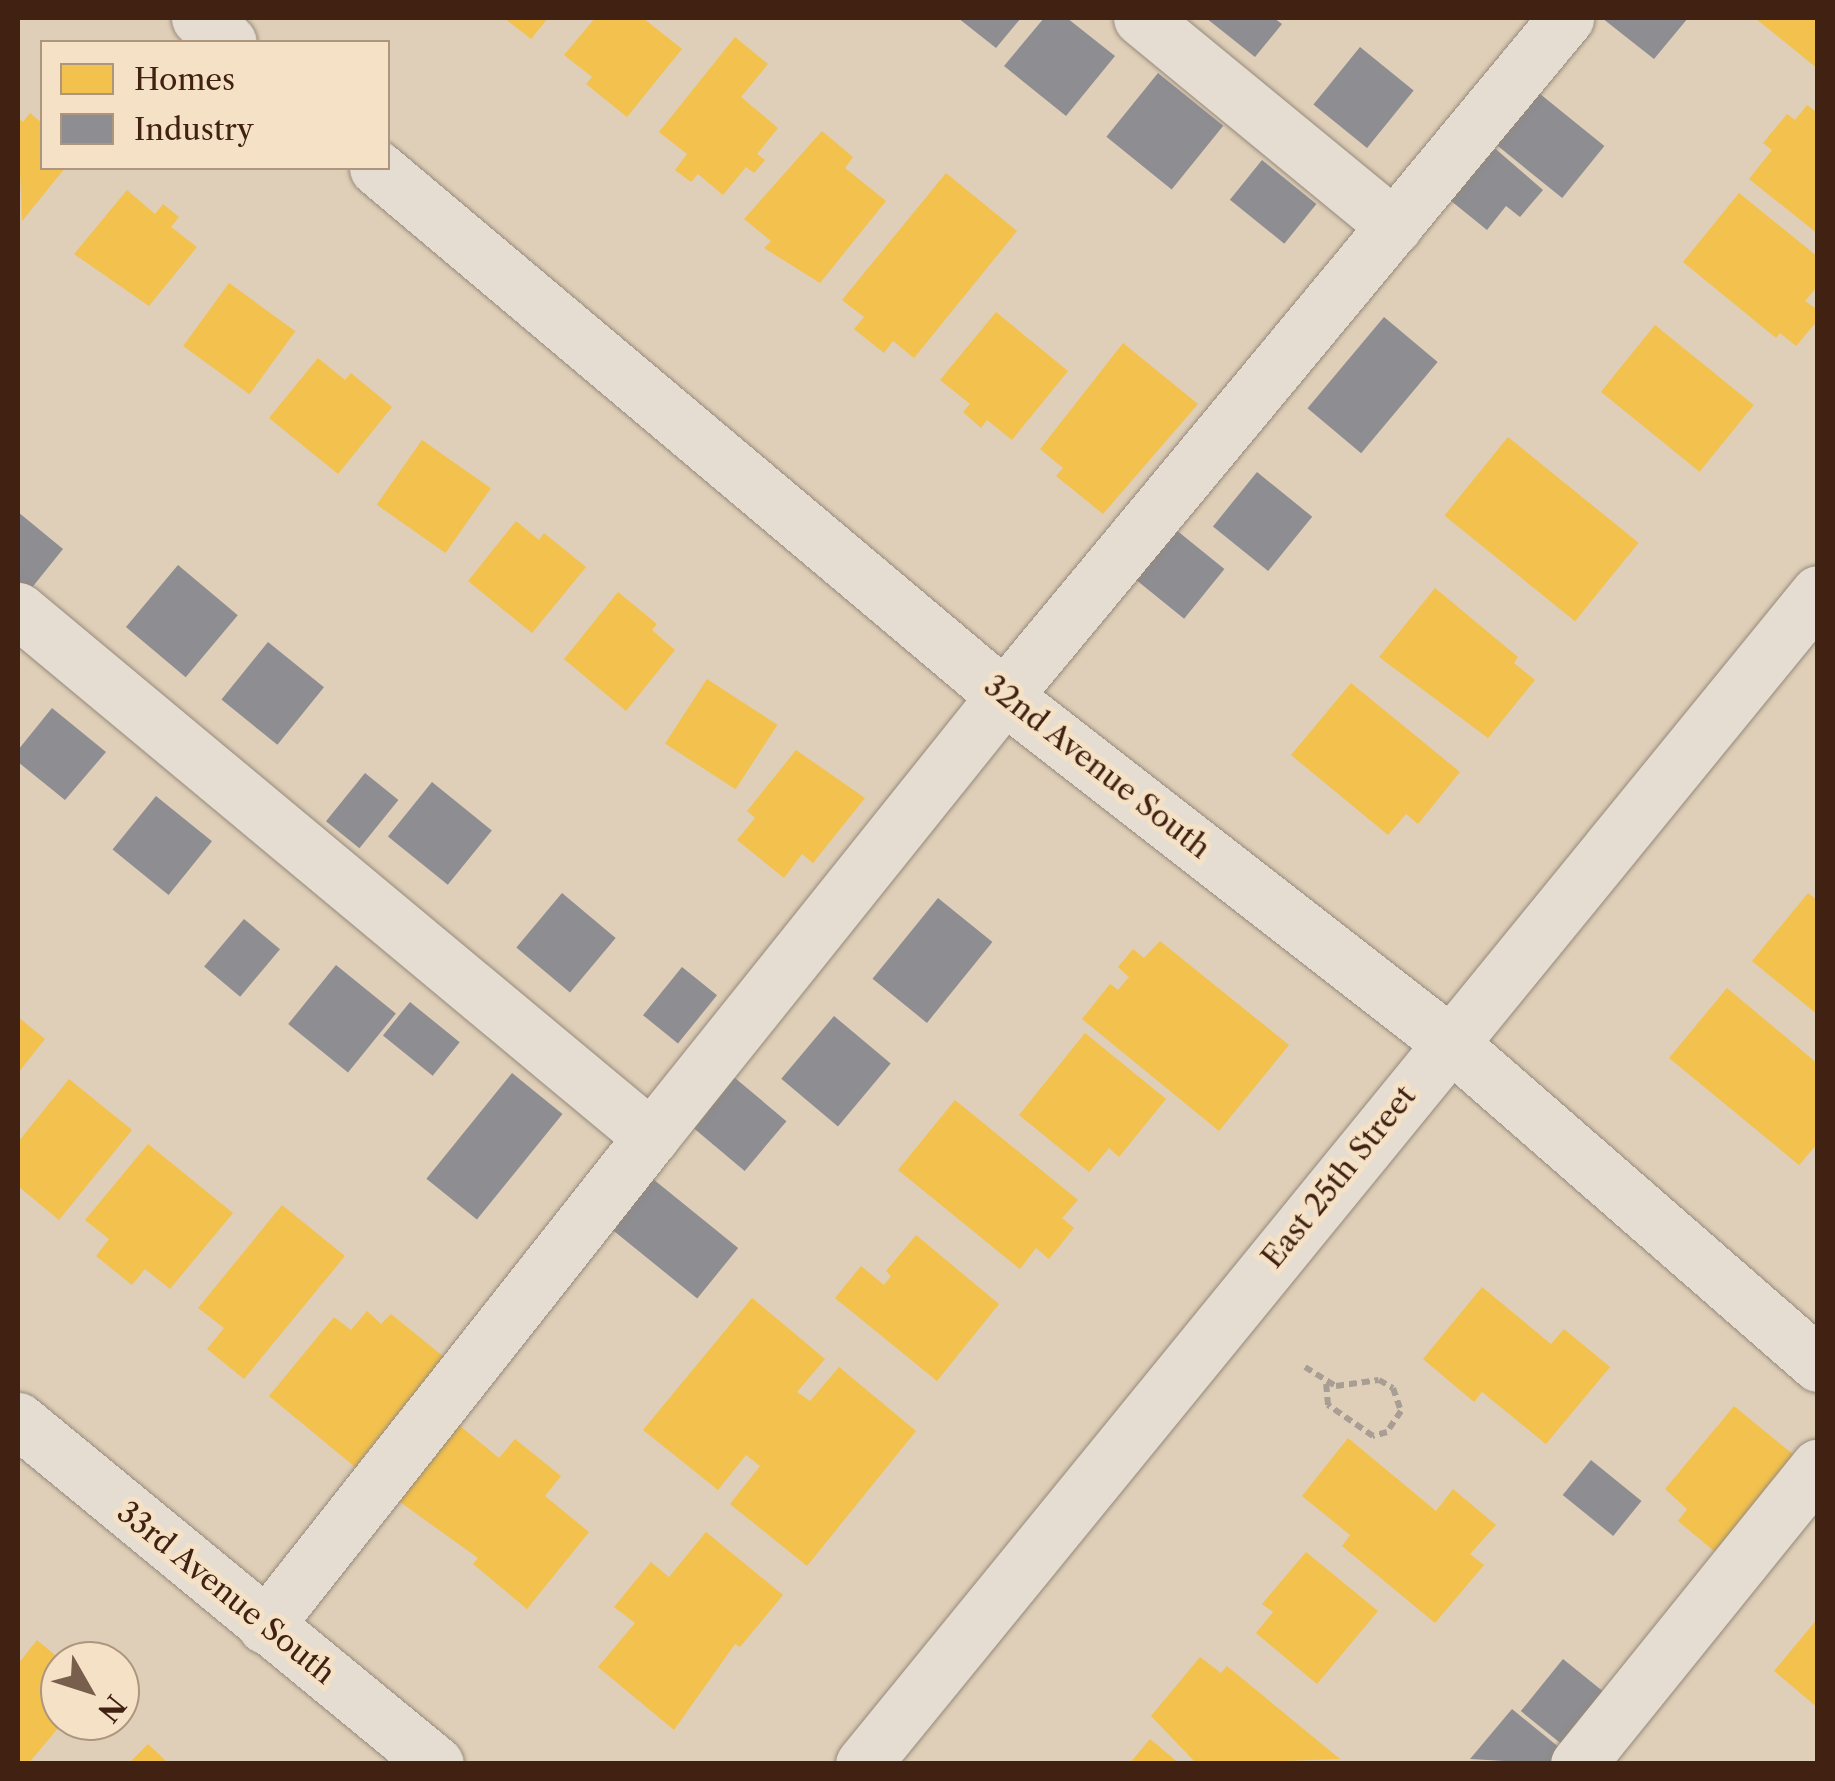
<!DOCTYPE html>
<style>
body{margin:0}
#map{position:relative;width:1835px;height:1781px;overflow:hidden;background:#dfcfb8;font-family:"Libre Caslon Text",serif}
div>[style]{position:absolute}
[style*='--x']{left:calc(var(--x)*1px);top:calc(var(--y)*1px);width:calc(var(--w)*1px);rotate:calc(var(--a)*1deg)}
.homes>*{inset:0;background:#f2c14e;transform-origin:0 0}
.industry>*{inset:0;background:#8d8d92;transform-origin:0 0}
.path>*{height:6px;margin-top:-3px;transform-origin:0;background:repeating-linear-gradient(90deg,#a89e93 0 8px,transparent 0 13px)}
.roads{filter:drop-shadow(0 0 2px #96897b) drop-shadow(0 0 2px #96897b)}
.minor>*{height:55px;margin:-27.5px;padding:0 27.5px;transform-origin:27.5px;border-radius:27.5px;background:#e5ddd1}
span{translate:-50% -50%;white-space:nowrap;text-align:center;line-height:1.15;-webkit-text-stroke:10px #f5e2c6;paint-order:stroke}
.street-label{font-size:30px;color:#412112}
.frame{position:absolute;inset:0;border:20px solid #412112;pointer-events:none}
.legend{position:absolute;left:40px;top:40px;width:350px;height:130px;box-sizing:border-box;background:#f5e2c6;border:2px solid #ad957e;margin:0;padding:12px 18px;list-style:none;font-size:30px;color:#412112}
.legend li{display:flex;align-items:center;gap:20px;height:50px}
.legend b{width:50px;border:2px solid #ad957e}
.north{position:absolute;left:40px;top:1641px;width:100px;height:100px;box-sizing:border-box;background:#f5e2c6;border:2px solid #ad957e;border-radius:50%;rotate:129deg;font-size:28px;font-weight:700;line-height:40px;text-align:center;color:#412112}
.north::after{content:'';display:block;margin:auto;width:35px;height:45px;background:#785e4c;clip-path:polygon(50% 0,100% 100%,50% 72%,0 100%)}
</style>
<div id="map">
<div class="homes">
<i style="clip-path:polygon(504px 18px,548px 18px,531px 39px)"></i>
<i style="clip-path:polygon(595px 18px,643px 18px,682px 49px,627px 117px,586px 84px,592px 77px,564px 55px)"></i>
<i style="clip-path:polygon(1755px 18px,1818px 18px,1818px 69px)"></i>
<i style="clip-path:polygon(735px 37px,768px 64px,741px 97px,778px 128px,757px 154px,765px 160px,754px 173px,746px 167px,723px 195px,698px 174px,691px 182px,675px 170px,687px 154px,659px 132px)"></i>
<i style="clip-path:polygon(1807px 105px,1818px 113px,1818px 234px,1749px 179px,1772px 150px,1763px 143px,1787px 114px,1795px 120px)"></i>
<i style="clip-path:polygon(30px 113px,42px 123px,42px 168px,65px 168px,22px 221px,18px 118px,23px 122px)"></i>
<i style="clip-path:polygon(822px 131px,853px 157px,845px 168px,886px 201px,820px 283px,764px 248px,771px 241px,744px 219px)"></i>
<i style="clip-path:polygon(946px 173px,1017px 231px,914px 358px,893px 341px,884px 353px,854px 329px,864px 317px,842px 300px)"></i>
<i style="clip-path:polygon(127px 190px,155px 214px,163px 204px,179px 217px,171px 227px,197px 247px,149px 306px,74px 254px)"></i>
<i style="clip-path:polygon(1739px 193px,1818px 257px,1818px 286px,1805px 301px,1818px 310px,1818px 320px,1796px 346px,1780px 333px,1776px 338px,1683px 262px)"></i>
<i style="left:229px;top:283px;width:82px;height:78px;rotate:36deg"></i>
<i style="clip-path:polygon(996px 312px,1068px 371px,1012px 440px,987px 420px,981px 428px,963px 412px,970px 404px,940px 380px)"></i>
<i style="left:1655px;top:325px;width:127px;height:86px;rotate:39deg"></i>
<i style="clip-path:polygon(1123px 343px,1198px 404px,1103px 514px,1056px 476px,1063px 468px,1040px 449px)"></i>
<i style="clip-path:polygon(318px 358px,345px 380px,351px 373px,392px 407px,338px 474px,269px 418px)"></i>
<i style="left:1508px;top:437px;width:168px;height:101px;rotate:39deg"></i>
<i style="left:422px;top:440px;width:84px;height:79px;rotate:35deg"></i>
<i style="clip-path:polygon(516px 521px,539px 540px,544px 533px,586px 567px,532px 633px,468px 581px)"></i>
<i style="clip-path:polygon(1435px 588px,1518px 657px,1514px 663px,1535px 680px,1488px 738px,1379px 657px)"></i>
<i style="clip-path:polygon(618px 592px,657px 624px,652px 630px,675px 650px,626px 711px,564px 659px)"></i>
<i style="left:707px;top:679px;width:84px;height:77px;rotate:33deg"></i>
<i style="clip-path:polygon(1351px 683px,1460px 772px,1418px 824px,1406px 814px,1388px 835px,1291px 755px)"></i>
<i style="clip-path:polygon(796px 750px,865px 798px,813px 863px,802px 854px,784px 878px,737px 840px,755px 818px,747px 811px)"></i>
<i style="clip-path:polygon(1808px 893px,1818px 901px,1818px 1015px,1752px 961px)"></i>
<i style="clip-path:polygon(1160px 941px,1289px 1045px,1219px 1131px,1082px 1019px,1110px 984px,1118px 990px,1129px 977px,1118px 967px,1133px 949px,1144px 958px)"></i>
<i style="clip-path:polygon(1727px 988px,1818px 1064px,1818px 1143px,1799px 1165px,1669px 1058px)"></i>
<i style="clip-path:polygon(18px 1017px,45px 1039px,18px 1073px)"></i>
<i style="clip-path:polygon(1085px 1033px,1166px 1099px,1119px 1157px,1109px 1148px,1089px 1172px,1019px 1115px)"></i>
<i style="clip-path:polygon(69px 1079px,132px 1130px,59px 1220px,18px 1186px,18px 1142px)"></i>
<i style="clip-path:polygon(955px 1100px,1078px 1200px,1062px 1218px,1074px 1228px,1049px 1259px,1036px 1248px,1020px 1269px,898px 1170px)"></i>
<i style="clip-path:polygon(148px 1144px,233px 1213px,170px 1289px,145px 1269px,132px 1285px,96px 1256px,109px 1239px,85px 1220px)"></i>
<i style="clip-path:polygon(282px 1205px,345px 1256px,244px 1379px,207px 1349px,224px 1328px,198px 1308px)"></i>
<i style="clip-path:polygon(916px 1235px,999px 1304px,937px 1381px,835px 1298px,861px 1266px,884px 1285px,891px 1276px,886px 1271px)"></i>
<i style="clip-path:polygon(1482px 1287px,1551px 1344px,1564px 1329px,1610px 1367px,1546px 1444px,1482px 1392px,1474px 1402px,1423px 1359px)"></i>
<i style="clip-path:polygon(752px 1298px,825px 1359px,797px 1392px,810px 1401px,839px 1367px,916px 1431px,807px 1566px,730px 1504px,760px 1466px,746px 1455px,718px 1490px,643px 1430px)"></i>
<i style="clip-path:polygon(367px 1311px,381px 1324px,391px 1314px,444px 1357px,355px 1467px,269px 1396px,334px 1317px,351px 1330px)"></i>
<i style="clip-path:polygon(1734px 1406px,1800px 1460px,1720px 1556px,1678px 1521px,1687px 1509px,1665px 1489px)"></i>
<i style="clip-path:polygon(454px 1421px,499px 1458px,515px 1439px,561px 1476px,545px 1496px,589px 1532px,527px 1609px,473px 1564px,478px 1558px,393px 1497px)"></i>
<i style="clip-path:polygon(1348px 1438px,1436px 1511px,1453px 1489px,1496px 1525px,1470px 1554px,1484px 1565px,1435px 1623px,1342px 1546px,1350px 1535px,1302px 1496px)"></i>
<i style="clip-path:polygon(706px 1532px,783px 1595px,740px 1647px,735px 1644px,674px 1730px,598px 1667px,635px 1623px,614px 1607px,651px 1562px,669px 1577px)"></i>
<i style="clip-path:polygon(1306px 1552px,1378px 1611px,1317px 1684px,1256px 1633px,1273px 1612px,1262px 1604px)"></i>
<i style="clip-path:polygon(1818px 1618px,1818px 1708px,1774px 1671px)"></i>
<i style="clip-path:polygon(37px 1640px,60px 1659px,64px 1721px,28px 1764px,18px 1764px,18px 1664px)"></i>
<i style="clip-path:polygon(1200px 1657px,1221px 1673px,1227px 1666px,1340px 1759px,1197px 1764px,1151px 1716px)"></i>
<i style="clip-path:polygon(1150px 1739px,1180px 1764px,1129px 1764px)"></i>
<i style="clip-path:polygon(148px 1744px,169px 1764px,128px 1764px)"></i>
</div>
<div class="industry">
<i style="clip-path:polygon(958px 18px,1021px 18px,996px 48px)"></i>
<i style="clip-path:polygon(1044px 18px,1067px 18px,1115px 56px,1066px 116px,1004px 66px)"></i>
<i style="clip-path:polygon(1206px 18px,1274px 18px,1282px 24px,1255px 57px)"></i>
<i style="clip-path:polygon(1602px 18px,1688px 18px,1654px 59px)"></i>
<i style="left:1360px;top:47px;width:69px;height:74px;rotate:39deg"></i>
<i style="left:1158px;top:73px;width:84px;height:82px;rotate:39deg"></i>
<i style="left:1529px;top:85px;width:97px;height:67px;rotate:39deg"></i>
<i style="clip-path:polygon(1483px 138px,1543px 190px,1520px 217px,1506px 206px,1487px 230px,1440px 192px)"></i>
<i style="left:1262px;top:160px;width:70px;height:51px;rotate:39deg"></i>
<i style="left:1384px;top:317px;width:70px;height:119px;rotate:40deg"></i>
<i style="left:1257px;top:472px;width:71px;height:70px;rotate:39deg"></i>
<i style="clip-path:polygon(18px 512px,63px 549px,30px 590px,18px 580px)"></i>
<i style="left:1170px;top:525px;width:70px;height:64px;rotate:39deg"></i>
<i style="left:178px;top:565px;width:78px;height:81px;rotate:40deg"></i>
<i style="left:268px;top:642px;width:72px;height:74px;rotate:39deg"></i>
<i style="clip-path:polygon(52px 708px,106px 752px,65px 800px,18px 762px,18px 750px)"></i>
<i style="left:365px;top:773px;width:43px;height:62px;rotate:39deg"></i>
<i style="left:432px;top:782px;width:77px;height:70px;rotate:39deg"></i>
<i style="left:156px;top:796px;width:72px;height:69px;rotate:39deg"></i>
<i style="left:562px;top:893px;width:70px;height:71px;rotate:40deg"></i>
<i style="left:938px;top:898px;width:70px;height:104px;rotate:39deg"></i>
<i style="left:244px;top:919px;width:47px;height:62px;rotate:40deg"></i>
<i style="left:336px;top:965px;width:77px;height:76px;rotate:39deg"></i>
<i style="left:682px;top:967px;width:45px;height:62px;rotate:39deg"></i>
<i style="left:410px;top:1002px;width:64px;height:43px;rotate:39deg"></i>
<i style="left:834px;top:1016px;width:74px;height:82px;rotate:40deg"></i>
<i style="left:512px;top:1073px;width:65px;height:136px;rotate:39deg"></i>
<i style="left:729px;top:1073px;width:75px;height:65px;rotate:40deg"></i>
<i style="left:648px;top:1175px;width:116px;height:65px;rotate:39deg"></i>
<i style="left:1591px;top:1460px;width:65px;height:45px;rotate:39deg"></i>
<i style="left:1563px;top:1659px;width:66px;height:67px;rotate:39deg"></i>
<i style="clip-path:polygon(1512px 1709px,1566px 1753px,1557px 1764px,1470px 1759px)"></i>
</div>
<div class="path">
<i style="--x:1305;--y:1367;--w:36;--a:32"></i>
<i style="--x:1336;--y:1386;--w:43;--a:-7.9"></i>
<i style="--x:1379;--y:1380;--w:16;--a:30"></i>
<i style="--x:1393;--y:1388;--w:24;--a:71"></i>
<i style="--x:1401;--y:1411;--w:25;--a:124"></i>
<i style="--x:1387;--y:1432;--w:15;--a:164"></i>
<i style="--x:1373;--y:1436;--w:55;--a:-145.4"></i>
<i style="--x:1328;--y:1405;--w:21;--a:-95"></i>
</div>
<div class="roads">
<div class="minor">
<i style="--x:199;--y:18;--w:38;--a:39"></i>
<i style="--x:1141;--y:18;--w:328;--a:39.4"></i>
<i style="--x:377;--y:168;--w:820;--a:40.1"></i>
<i style="--x:1004;--y:696;--w:564;--a:37.87"></i>
<i style="--x:1449;--y:1042;--w:490;--a:41.1"></i>
<i style="--x:18;--y:610;--w:824;--a:39.78"></i>
<i style="--x:651;--y:1137;--w:565;--a:-51.32"></i>
<i style="--x:1004;--y:696;--w:881;--a:-50.34"></i>
<i style="--x:18;--y:1420;--w:541;--a:39.45"></i>
<i style="--x:265;--y:1626;--w:623;--a:-51.71"></i>
<i style="--x:863;--y:1764;--w:1511;--a:-50.8"></i>
<i style="--x:1578;--y:1764;--w:382;--a:-51.1"></i>
</div>
</div>
<div class="street-label">
<span style="left:1097px;top:767px;rotate:38deg">32nd Avenue South</span>
<span style="left:1339px;top:1177px;rotate:-51deg">East 25th Street</span>
<span style="left:226px;top:1593px;rotate:39deg">33rd Avenue South</span>
</div>
<div class="frame"></div>
<ul class="legend">
<li><b style="height:28px;background:#f2c14e"></b>Homes</li>
<li><b style="height:28px;background:#8d8d92"></b>Industry</li>
</ul>
<div class="north">N</div>
</div>
